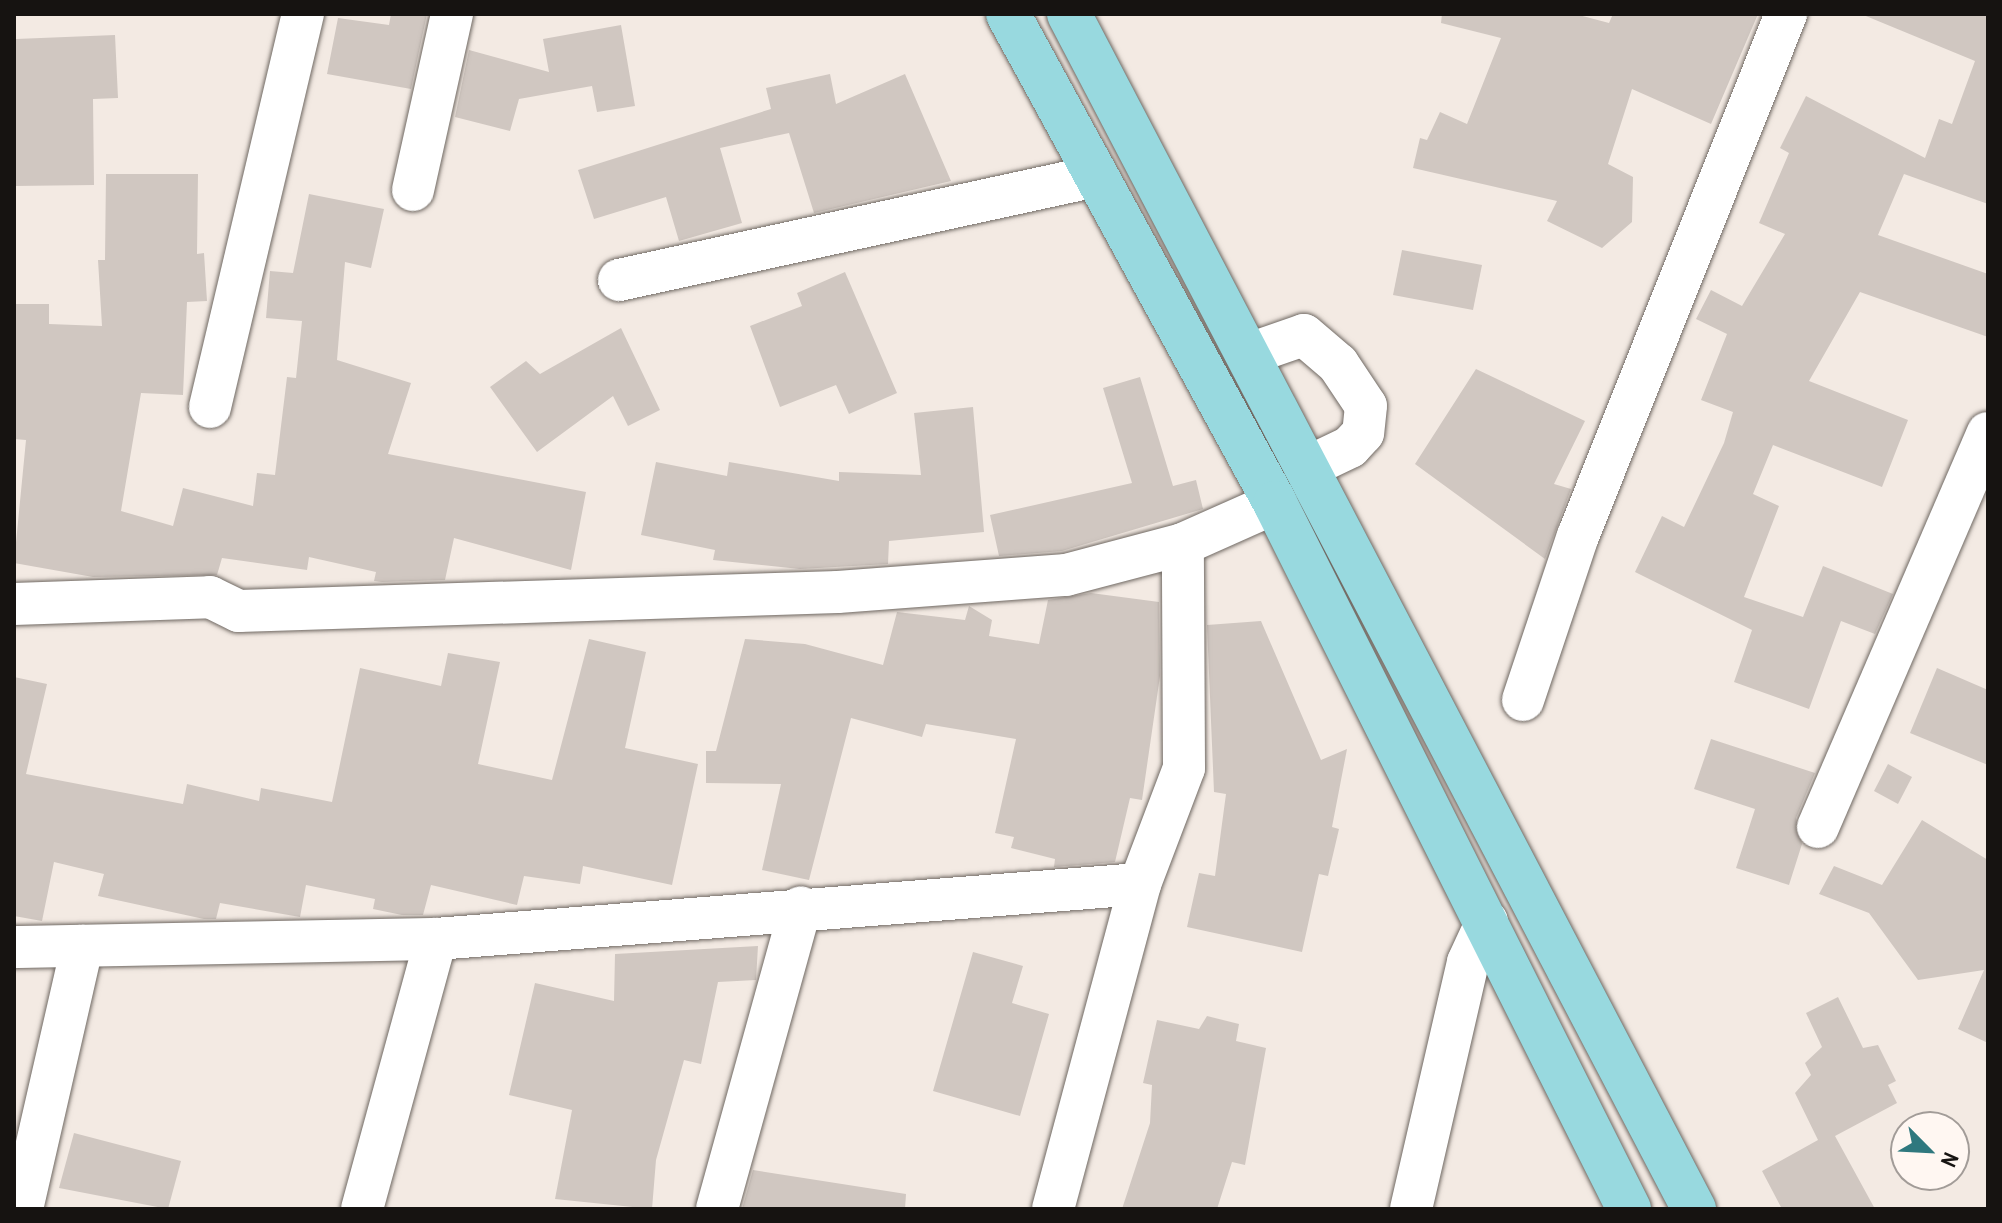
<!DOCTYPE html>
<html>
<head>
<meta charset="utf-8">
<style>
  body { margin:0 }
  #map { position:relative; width:2002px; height:1223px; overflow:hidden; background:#f3eae3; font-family:"Archivo Narrow",sans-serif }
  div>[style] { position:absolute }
  .building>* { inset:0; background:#d0c7c1 }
  .roads { filter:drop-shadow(0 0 2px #6f6862) drop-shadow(0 0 2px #6f6862) }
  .minor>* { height:42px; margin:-21px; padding:0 21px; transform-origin:21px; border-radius:21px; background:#fff }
  .major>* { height:44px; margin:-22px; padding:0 22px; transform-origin:22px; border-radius:22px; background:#98d9df }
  span { translate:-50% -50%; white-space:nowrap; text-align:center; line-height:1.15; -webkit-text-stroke:6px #fff7f2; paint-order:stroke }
  .frame { position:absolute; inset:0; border:16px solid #161311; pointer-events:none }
  .north { position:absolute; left:1890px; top:1111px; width:80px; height:80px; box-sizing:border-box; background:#fff7f2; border:2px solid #a29c98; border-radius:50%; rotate:114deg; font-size:22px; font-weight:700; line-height:32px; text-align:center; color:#161311 }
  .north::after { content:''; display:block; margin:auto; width:28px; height:36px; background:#2f787e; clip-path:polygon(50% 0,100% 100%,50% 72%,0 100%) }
</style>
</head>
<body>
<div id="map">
  <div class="building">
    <div style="clip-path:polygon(391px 14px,427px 14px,411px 89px,327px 74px,338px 18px,389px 25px)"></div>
    <div style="clip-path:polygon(1442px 14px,1575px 14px,1609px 23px,1613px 14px,1758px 14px,1711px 124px,1632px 89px,1608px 164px,1633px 177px,1632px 222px,1602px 248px,1547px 221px,1557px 201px,1413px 168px,1420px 138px,1427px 140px,1440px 112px,1467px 124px,1501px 38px,1441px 23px)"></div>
    <div style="clip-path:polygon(1861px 14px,1988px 14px,1988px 204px,1904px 174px,1878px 235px,1988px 274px,1988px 337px,1860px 292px,1809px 381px,1908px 420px,1882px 487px,1773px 445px,1753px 494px,1779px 506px,1744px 597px,1803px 617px,1823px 566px,1893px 594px,1875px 634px,1841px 621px,1809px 709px,1734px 682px,1752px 630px,1635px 572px,1662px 516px,1684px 527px,1724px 443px,1733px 412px,1701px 400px,1727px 334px,1696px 319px,1711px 290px,1742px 306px,1785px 234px,1759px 223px,1789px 153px,1780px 148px,1806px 96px,1925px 158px,1939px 119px,1952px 124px,1975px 61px)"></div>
    <div style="clip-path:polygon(621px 25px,635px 106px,597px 112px,592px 86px,519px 99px,510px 131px,455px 117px,469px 50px,549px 72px,543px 39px)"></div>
    <div style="clip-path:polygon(115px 35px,118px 98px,93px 99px,94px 185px,14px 186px,16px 39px)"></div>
    <div style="clip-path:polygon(830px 74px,836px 104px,905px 74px,951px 181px,814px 213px,789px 133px,720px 148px,742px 223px,679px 241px,666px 197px,594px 219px,578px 170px,771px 109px,766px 88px)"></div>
    <div style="clip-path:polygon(106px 174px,198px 174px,197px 254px,204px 253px,207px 301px,187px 302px,183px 395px,141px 393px,121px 511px,173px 526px,183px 488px,253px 506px,257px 473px,275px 475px,287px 377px,296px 378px,302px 321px,266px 318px,270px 271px,293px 273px,309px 194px,384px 209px,371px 268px,345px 262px,337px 360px,411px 383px,388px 454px,586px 492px,571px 570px,454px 538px,445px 580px,382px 582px,374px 581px,376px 572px,309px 557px,307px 570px,222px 558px,217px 575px,93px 577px,14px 563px,26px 440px,14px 439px,14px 304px,49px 304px,49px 324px,102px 326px,98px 260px,105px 260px)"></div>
    <div style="clip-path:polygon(1402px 250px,1482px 265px,1473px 310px,1393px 295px)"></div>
    <div style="clip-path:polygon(845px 272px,897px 393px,849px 414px,836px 385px,780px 407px,750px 326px,802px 306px,797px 293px)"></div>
    <div style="clip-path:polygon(621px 328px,660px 410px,628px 426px,613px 396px,537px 452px,490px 387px,526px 361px,540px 374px)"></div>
    <div style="clip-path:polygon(1476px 369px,1585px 421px,1554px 484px,1571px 489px,1545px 559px,1415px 464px)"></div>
    <div style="clip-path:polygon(1140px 377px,1173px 486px,1196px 480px,1203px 509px,1062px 551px,999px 556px,990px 515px,1132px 483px,1103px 388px)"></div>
    <div style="clip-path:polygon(973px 407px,984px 532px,889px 541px,888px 564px,800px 569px,713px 560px,715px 550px,641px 535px,656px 462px,727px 476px,729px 462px,839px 481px,839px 472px,921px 475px,914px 413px)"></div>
    <div style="clip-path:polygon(1091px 593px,1159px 602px,1160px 676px,1142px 800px,1130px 798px,1115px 862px,1054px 867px,1055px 859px,1011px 848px,1014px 837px,995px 833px,1016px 739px,926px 724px,922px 737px,851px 718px,809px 880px,762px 870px,781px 784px,706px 783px,706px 751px,716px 751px,745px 639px,805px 644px,883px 665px,897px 612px,965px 620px,969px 606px,992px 620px,989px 636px,1039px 644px,1048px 600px)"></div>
    <div style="clip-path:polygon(1261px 621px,1321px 760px,1347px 749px,1332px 827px,1339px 829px,1328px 876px,1319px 874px,1302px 952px,1187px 927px,1199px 873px,1215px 876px,1226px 794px,1214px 792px,1207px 625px)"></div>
    <div style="clip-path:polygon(589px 639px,646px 652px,625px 748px,698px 764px,672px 885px,583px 866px,580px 884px,524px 876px,517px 905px,431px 885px,423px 915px,402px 915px,373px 909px,375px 899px,306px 885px,300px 917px,220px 903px,216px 919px,204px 919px,98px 896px,104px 874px,54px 862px,42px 921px,14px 916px,14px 677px,47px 684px,26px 774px,183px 804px,187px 784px,259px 801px,261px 788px,332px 802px,360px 668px,441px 686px,448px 653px,500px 662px,478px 764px,552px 780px)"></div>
    <div style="clip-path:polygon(1937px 668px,1988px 690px,1988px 765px,1910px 733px)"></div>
    <div style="clip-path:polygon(1711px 739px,1815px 773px,1796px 818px,1802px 844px,1789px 885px,1736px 868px,1755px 809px,1694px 789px)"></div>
    <div style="clip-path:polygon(1888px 764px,1912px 777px,1898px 804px,1874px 791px)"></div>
    <div style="clip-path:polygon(1922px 820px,1988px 860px,1988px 1043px,1958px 1029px,1984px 970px,1918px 980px,1869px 913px,1819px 894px,1834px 866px,1882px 885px)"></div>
    <div style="clip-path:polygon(758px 946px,756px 980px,718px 982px,701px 1064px,684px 1060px,656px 1160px,652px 1209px,555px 1199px,572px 1110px,509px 1095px,535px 983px,614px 1001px,615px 954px)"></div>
    <div style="clip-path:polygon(973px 952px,1023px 966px,1012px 1003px,1049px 1014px,1020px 1116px,933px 1091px)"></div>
    <div style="clip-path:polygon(1838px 997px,1863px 1048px,1878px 1045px,1896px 1081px,1888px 1085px,1897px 1103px,1835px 1136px,1875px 1209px,1782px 1209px,1762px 1171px,1818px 1140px,1795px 1093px,1811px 1075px,1805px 1063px,1822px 1047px,1806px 1013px)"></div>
    <div style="clip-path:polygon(1207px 1016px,1239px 1024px,1236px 1041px,1266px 1048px,1245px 1165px,1232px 1162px,1217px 1209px,1122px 1209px,1150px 1123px,1152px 1085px,1143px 1083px,1157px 1020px,1199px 1029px)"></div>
    <div style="clip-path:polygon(74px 1133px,181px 1161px,168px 1209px,59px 1188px)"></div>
    <div style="clip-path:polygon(753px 1170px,906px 1194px,905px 1209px,742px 1209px)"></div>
  </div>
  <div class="roads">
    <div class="minor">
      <div style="left:413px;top:190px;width:180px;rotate:-77.5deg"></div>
      <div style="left:619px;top:280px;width:483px;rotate:-12.3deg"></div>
      <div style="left:1249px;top:354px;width:58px;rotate:-19.1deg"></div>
      <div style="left:1304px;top:335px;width:45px;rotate:40.5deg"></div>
      <div style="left:1338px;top:364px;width:50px;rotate:56.3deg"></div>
      <div style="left:1366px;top:406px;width:27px;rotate:96deg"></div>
      <div style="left:1363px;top:433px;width:19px;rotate:133deg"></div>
      <div style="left:1350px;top:447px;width:47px;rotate:154.5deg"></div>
      <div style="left:210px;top:407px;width:404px;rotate:-76.7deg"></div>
      <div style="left:14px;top:604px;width:196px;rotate:-2deg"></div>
      <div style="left:210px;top:597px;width:32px;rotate:26deg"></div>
      <div style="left:239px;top:611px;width:599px;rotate:-1.82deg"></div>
      <div style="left:838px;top:592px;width:229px;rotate:-4.3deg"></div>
      <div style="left:1066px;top:575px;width:121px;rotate:-14.8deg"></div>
      <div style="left:1183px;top:544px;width:101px;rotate:-24deg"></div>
      <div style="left:1523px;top:700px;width:173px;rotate:-71.5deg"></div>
      <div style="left:1578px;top:536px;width:562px;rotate:-68.27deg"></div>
      <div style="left:1818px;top:827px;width:429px;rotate:-66.7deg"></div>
      <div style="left:14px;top:947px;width:422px;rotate:-1.1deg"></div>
      <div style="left:436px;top:939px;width:706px;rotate:-4.47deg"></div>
      <div style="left:22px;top:1209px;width:270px;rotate:-77.1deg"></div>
      <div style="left:362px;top:1209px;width:280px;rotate:-74.7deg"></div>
      <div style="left:717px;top:1209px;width:313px;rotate:-74.5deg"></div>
      <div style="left:1053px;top:1209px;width:336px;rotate:-75deg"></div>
      <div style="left:1140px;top:884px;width:124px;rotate:-69.2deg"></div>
      <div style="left:1184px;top:768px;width:224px;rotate:-90.3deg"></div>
      <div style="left:1411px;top:1209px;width:253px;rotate:-77deg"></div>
      <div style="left:1468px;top:962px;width:45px;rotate:-65.1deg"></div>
    </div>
    <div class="major">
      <div style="left:1008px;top:14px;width:557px;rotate:61.36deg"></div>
      <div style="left:1275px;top:503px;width:790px;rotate:63.37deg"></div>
      <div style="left:1069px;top:14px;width:1349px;rotate:62.39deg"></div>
    </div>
  </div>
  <div class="frame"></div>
  <div class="north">N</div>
</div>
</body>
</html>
